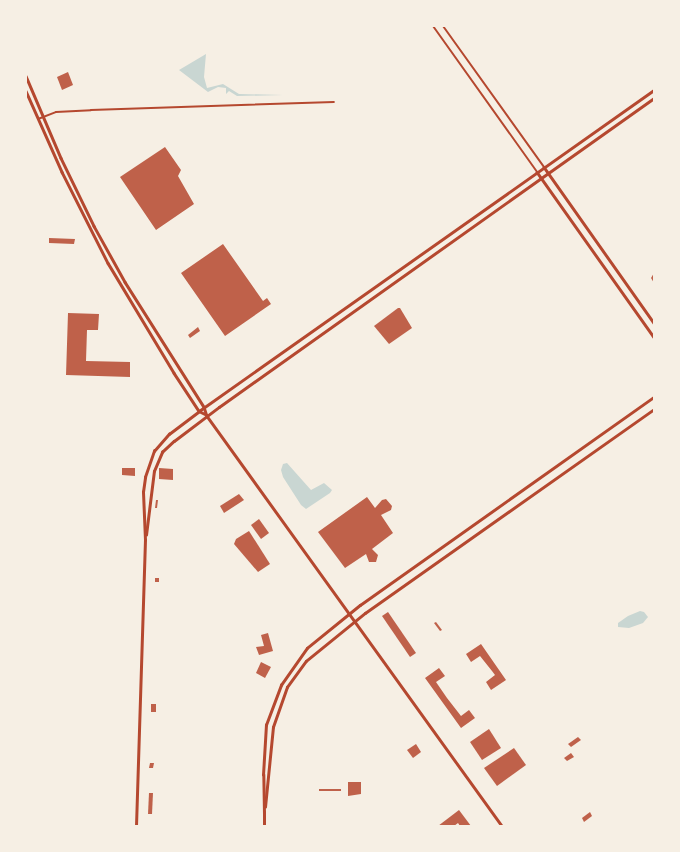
<!DOCTYPE html>
<html>
<head>
<meta charset="utf-8">
<style>
  body { margin:0 }
  #map { position:relative; width:680px; height:852px; overflow:hidden; background:#f6efe4; font-family:Roboto,sans-serif }
  div>[style] { position:absolute }
  .water>* { inset:0; background:#c9d6d2 }
  .building>* { inset:0; background:#bf614a }
  .minor>* { height:2px; margin:-1px; padding:0 1px; transform-origin:1px; border-radius:1px; background:#b5482f }
  .secondary>* { height:2.5px; margin:-1.25px; padding:0 1.25px; transform-origin:1.25px; border-radius:1.25px; background:#b5482f }
  span { translate:-50% -50%; white-space:nowrap; text-align:center; line-height:1.15; -webkit-text-stroke:3px #f6efe4; paint-order:stroke }
  .frame { position:absolute; inset:0; border:27px solid #f6efe4; pointer-events:none }
</style>
</head>
<body>
<div id="map">
  <div class="water">
    <div style="clip-path:polygon(206px 54px,204px 77px,207px 88px,223px 84px,239px 94px,283px 95px,237px 96px,229px 91px,226px 94px,226px 88px,218px 87px,208px 92px,179px 70px)"></div>
    <div style="clip-path:polygon(287px 463px,311px 490px,324px 483px,332px 490px,330px 493px,306px 509px,301px 505px,283px 477px,281px 470px,283px 464px)"></div>
    <div style="clip-path:polygon(640px 611px,644px 612px,648px 617px,643px 623px,629px 628px,618px 627px,618px 623px,628px 616px)"></div>
  </div>
  <div class="building">
    <div style="clip-path:polygon(68px 72px,73px 85px,62px 90px,57px 77px)"></div>
    <div style="clip-path:polygon(165px 147px,181px 170px,178px 176px,194px 204px,156px 230px,120px 177px)"></div>
    <div style="clip-path:polygon(49px 238px,75px 239px,74px 244px,49px 243px)"></div>
    <div style="clip-path:polygon(223px 244px,263px 301px,267px 298px,271px 304px,225px 336px,181px 273px)"></div>
    <div style="clip-path:polygon(654px 273px,654px 283px,651px 278px)"></div>
    <div style="clip-path:polygon(398px 308px,400px 308px,412px 328px,389px 344px,374px 326px)"></div>
    <div style="clip-path:polygon(68px 313px,99px 314px,98px 330px,87px 330px,86px 361px,130px 362px,130px 377px,66px 375px)"></div>
    <div style="clip-path:polygon(198px 327px,200px 331px,190px 338px,188px 335px)"></div>
    <div style="clip-path:polygon(122px 468px,135px 468px,135px 476px,122px 475px)"></div>
    <div style="clip-path:polygon(159px 468px,173px 469px,173px 480px,159px 479px)"></div>
    <div style="clip-path:polygon(239px 494px,244px 500px,224px 513px,220px 506px)"></div>
    <div style="clip-path:polygon(367px 497px,375px 508px,382px 500px,386px 499px,392px 506px,391px 510px,381px 515px,393px 533px,372px 549px,378px 555px,376px 562px,369px 562px,366px 554px,345px 568px,318px 532px)"></div>
    <div style="clip-path:polygon(156px 500px,158px 500px,157px 508px,155px 508px)"></div>
    <div style="clip-path:polygon(259px 519px,269px 533px,261px 539px,251px 525px)"></div>
    <div style="clip-path:polygon(249px 531px,270px 564px,258px 572px,234px 544px,236px 539px)"></div>
    <div style="clip-path:polygon(155px 578px,159px 578px,159px 582px,155px 582px)"></div>
    <div style="clip-path:polygon(388px 612px,416px 653px,410px 657px,382px 616px)"></div>
    <div style="clip-path:polygon(436px 622px,442px 630px,440px 631px,434px 623px)"></div>
    <div style="clip-path:polygon(268px 633px,273px 651px,259px 655px,256px 647px,264px 646px,261px 635px)"></div>
    <div style="clip-path:polygon(481px 644px,506px 680px,491px 690px,486px 682px,495px 675px,492px 671px,480px 656px,471px 662px,466px 654px)"></div>
    <div style="clip-path:polygon(261px 662px,271px 667px,265px 678px,256px 673px)"></div>
    <div style="clip-path:polygon(439px 668px,445px 676px,436px 682px,447px 698px,461px 716px,469px 710px,475px 718px,461px 728px,425px 678px)"></div>
    <div style="clip-path:polygon(151px 704px,156px 704px,156px 712px,151px 712px)"></div>
    <div style="clip-path:polygon(489px 729px,501px 748px,482px 760px,470px 742px)"></div>
    <div style="clip-path:polygon(578px 737px,581px 740px,571px 747px,568px 744px)"></div>
    <div style="clip-path:polygon(416px 744px,421px 752px,413px 758px,407px 750px)"></div>
    <div style="clip-path:polygon(514px 748px,526px 765px,497px 786px,484px 768px)"></div>
    <div style="clip-path:polygon(571px 753px,574px 757px,567px 761px,564px 758px)"></div>
    <div style="clip-path:polygon(150px 763px,154px 763px,153px 768px,149px 768px)"></div>
    <div style="clip-path:polygon(348px 782px,361px 782px,361px 794px,348px 796px)"></div>
    <div style="clip-path:polygon(319px 789px,341px 789px,341px 791px,319px 791px)"></div>
    <div style="clip-path:polygon(149px 793px,153px 793px,152px 814px,148px 814px)"></div>
    <div style="clip-path:polygon(459px 810px,471px 826px,460px 826px,458px 823px,454px 826px,438px 826px)"></div>
    <div style="clip-path:polygon(590px 812px,592px 816px,584px 822px,582px 818px)"></div>
  </div>
  <div class="minor">
    <div style="left:433px;top:26px;width:179px;rotate:54.5deg"></div>
    <div style="left:443px;top:26px;width:173px;rotate:54.4deg"></div>
    <div style="left:38px;top:119px;width:19px;rotate:-21deg"></div>
    <div style="left:56px;top:112px;width:35px;rotate:-3deg"></div>
    <div style="left:91px;top:110px;width:243px;rotate:-1.9deg"></div>
  </div>
  <div class="secondary">
    <div style="left:26px;top:76px;width:89px;rotate:66.9deg"></div>
    <div style="left:61px;top:158px;width:76px;rotate:64.1deg"></div>
    <div style="left:94px;top:226px;width:64px;rotate:61deg"></div>
    <div style="left:125px;top:282px;width:148px;rotate:57.7deg"></div>
    <div style="left:204px;top:407px;width:9px;rotate:72deg"></div>
    <div style="left:207px;top:416px;width:505px;rotate:54.26deg"></div>
    <div style="left:26px;top:91px;width:89px;rotate:66deg"></div>
    <div style="left:62px;top:172px;width:102px;rotate:63.2deg"></div>
    <div style="left:108px;top:263px;width:128px;rotate:59deg"></div>
    <div style="left:174px;top:373px;width:45px;rotate:56.7deg"></div>
    <div style="left:199px;top:411px;width:9px;rotate:27deg"></div>
    <div style="left:544px;top:167px;width:191px;rotate:54.8deg"></div>
    <div style="left:537px;top:172px;width:202px;rotate:54.7deg"></div>
    <div style="left:146px;top:535px;width:64px;rotate:-82.9deg"></div>
    <div style="left:154px;top:471px;width:21px;rotate:-67deg"></div>
    <div style="left:162px;top:452px;width:16px;rotate:-43deg"></div>
    <div style="left:174px;top:441px;width:56px;rotate:-37.1deg"></div>
    <div style="left:219px;top:407px;width:534px;rotate:-35.39deg"></div>
    <div style="left:265px;top:807px;width:80px;rotate:-84.3deg"></div>
    <div style="left:273px;top:727px;width:42px;rotate:-70.7deg"></div>
    <div style="left:287px;top:687px;width:32px;rotate:-54deg"></div>
    <div style="left:306px;top:661px;width:76px;rotate:-39.1deg"></div>
    <div style="left:365px;top:613px;width:354px;rotate:-35.2deg"></div>
    <div style="left:264px;top:814px;width:39px;rotate:-91deg"></div>
    <div style="left:263px;top:775px;width:50px;rotate:-86.6deg"></div>
    <div style="left:266px;top:725px;width:43px;rotate:-69.4deg"></div>
    <div style="left:281px;top:685px;width:45px;rotate:-54.9deg"></div>
    <div style="left:307px;top:648px;width:68px;rotate:-39.1deg"></div>
    <div style="left:360px;top:605px;width:360px;rotate:-35.3deg"></div>
    <div style="left:136px;top:826px;width:286px;rotate:-88.2deg"></div>
    <div style="left:145px;top:540px;width:48px;rotate:-92.4deg"></div>
    <div style="left:143px;top:492px;width:15px;rotate:-82deg"></div>
    <div style="left:145px;top:477px;width:28px;rotate:-71deg"></div>
    <div style="left:154px;top:451px;width:23px;rotate:-49deg"></div>
    <div style="left:169px;top:434px;width:38px;rotate:-37deg"></div>
    <div style="left:199px;top:411px;width:557px;rotate:-35.2deg"></div>
    <div style="left:264px;top:826px;width:14px;rotate:-90deg"></div>
  </div>
  <div class="frame"></div>
</div>
</body>
</html>
